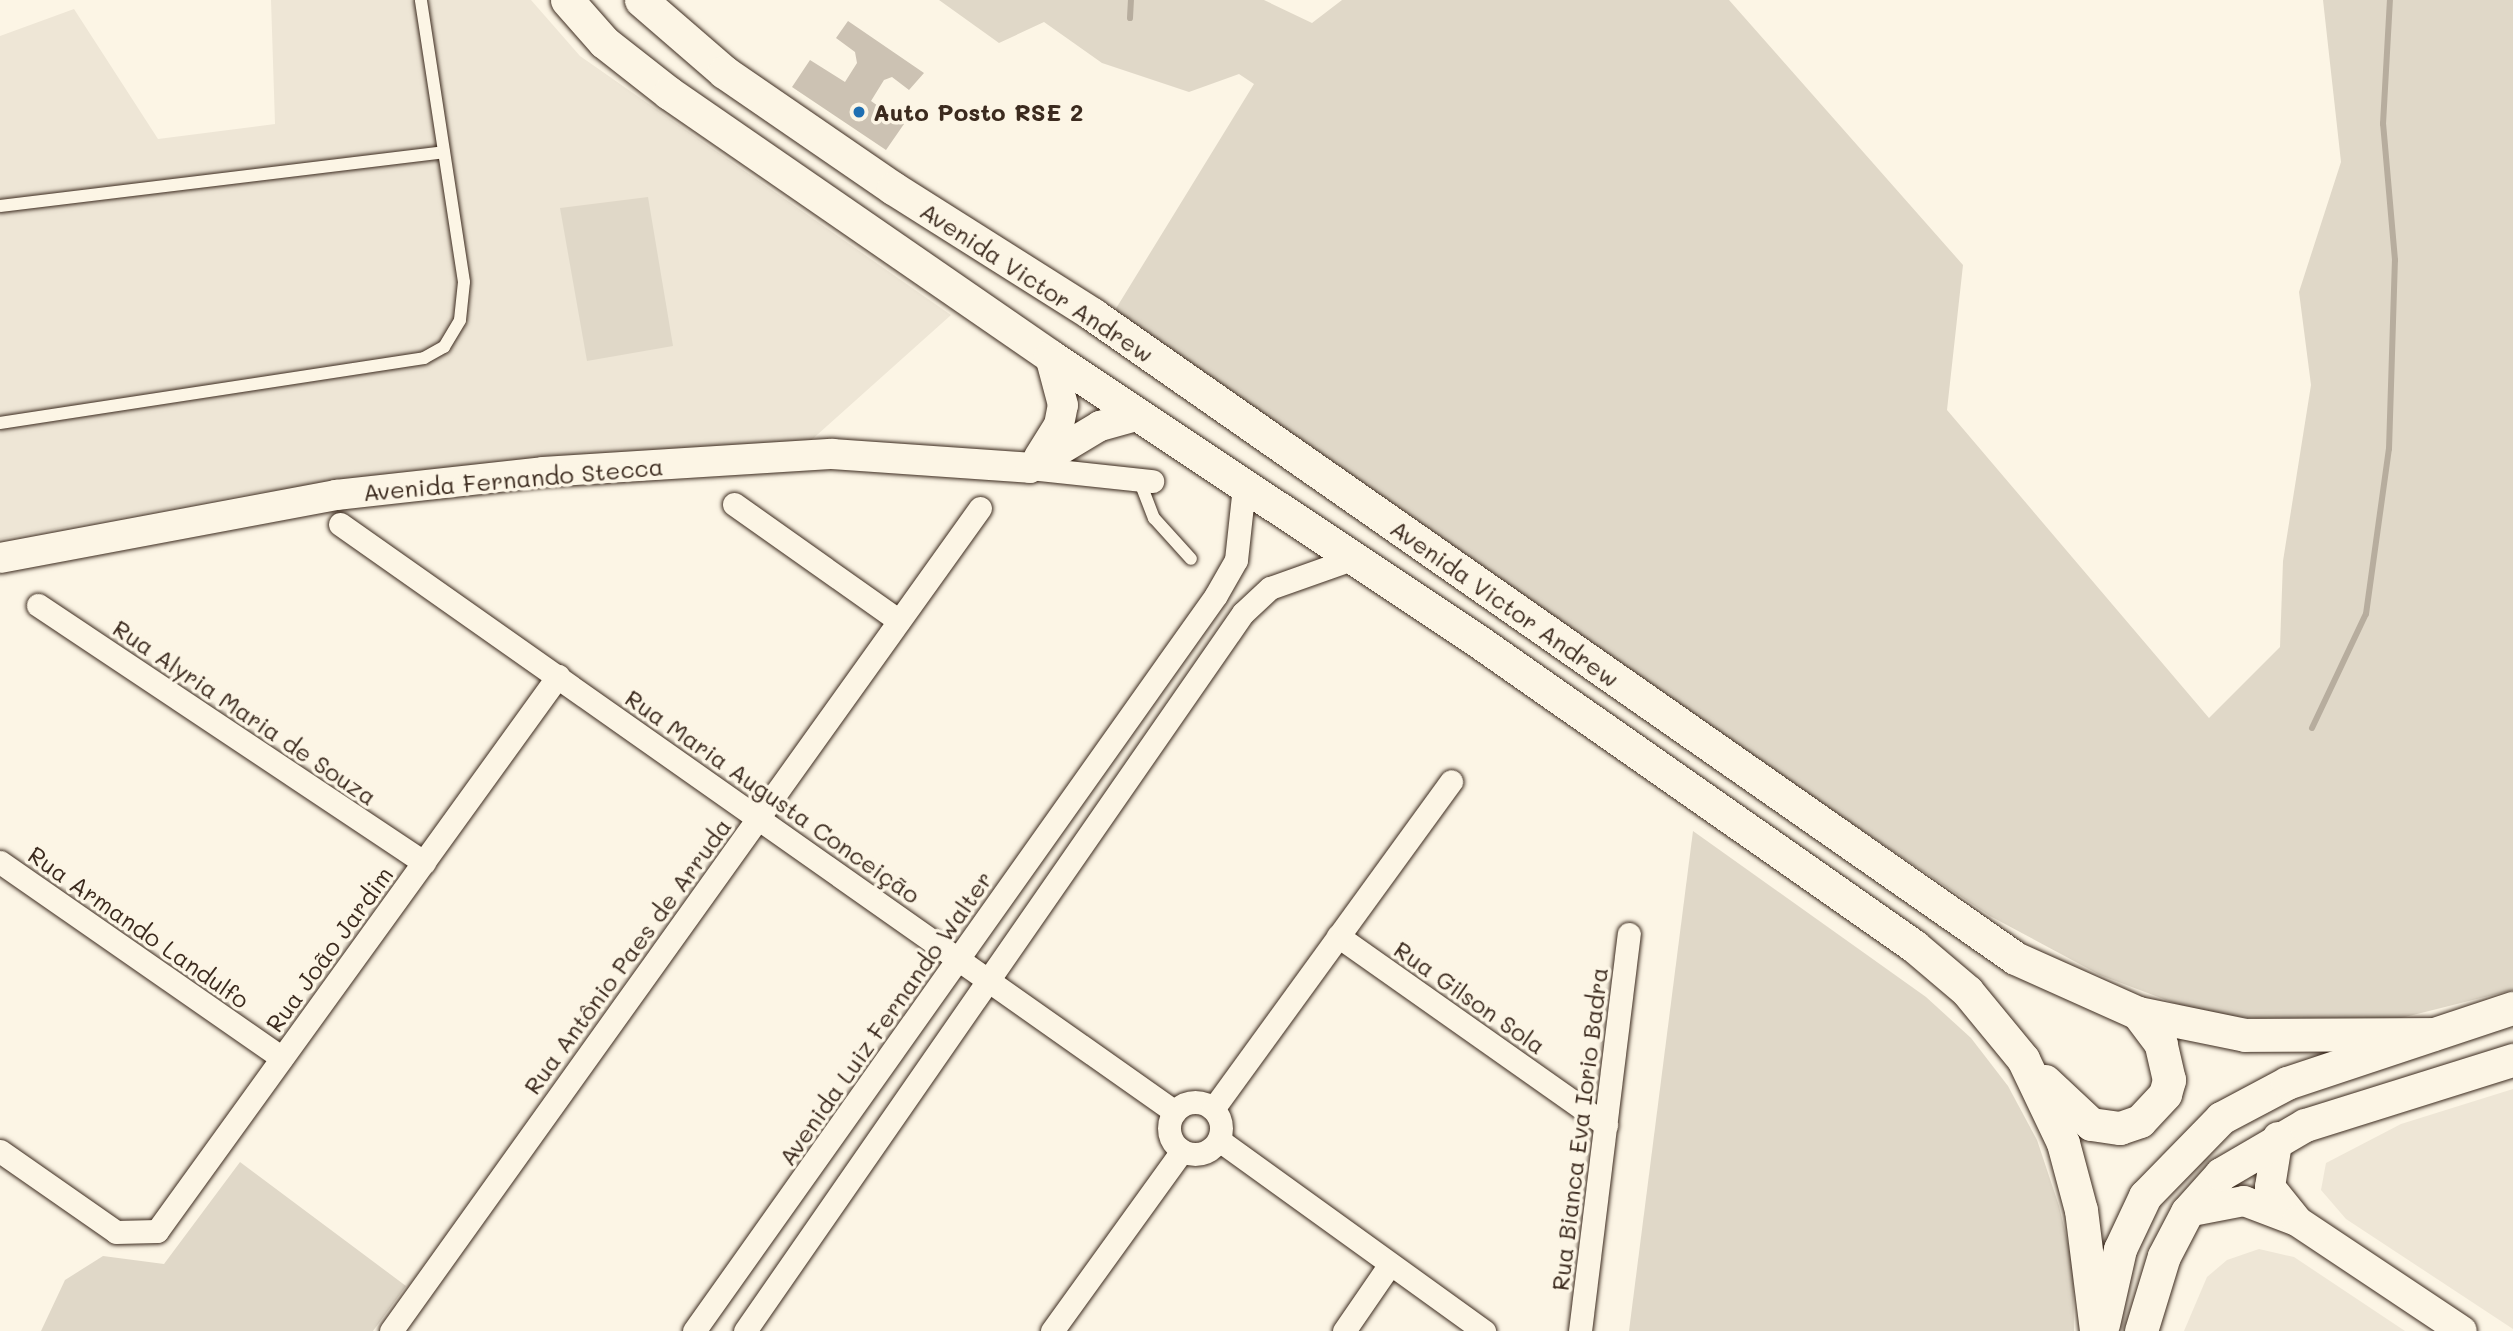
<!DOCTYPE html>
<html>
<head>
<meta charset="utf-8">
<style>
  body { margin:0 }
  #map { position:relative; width:2513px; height:1331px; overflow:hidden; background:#fcf5e5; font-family:Mali,sans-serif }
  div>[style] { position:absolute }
  .built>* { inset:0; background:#eee6d6 }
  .green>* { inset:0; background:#e0d8c8 }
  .stream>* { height:6px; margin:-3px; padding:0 3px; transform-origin:3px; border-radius:3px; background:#b7ad9e }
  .building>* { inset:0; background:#ccc2b3 }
  .roads { filter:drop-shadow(0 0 2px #3b2a1e) drop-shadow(0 0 2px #3b2a1e) }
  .service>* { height:12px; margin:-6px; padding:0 6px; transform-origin:6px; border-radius:6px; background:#fcf5e5 }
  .minor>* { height:23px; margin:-11.5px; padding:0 11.5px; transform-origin:11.5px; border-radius:11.5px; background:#fcf5e5 }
  .minor>.ring { margin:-11.5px; padding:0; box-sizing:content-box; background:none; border:23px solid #fcf5e5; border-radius:50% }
  .tertiary>* { height:30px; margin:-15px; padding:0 15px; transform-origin:15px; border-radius:15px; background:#fcf5e5 }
  .secondary>* { height:33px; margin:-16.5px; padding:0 16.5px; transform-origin:16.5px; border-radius:16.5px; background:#fcf5e5 }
  .dots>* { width:19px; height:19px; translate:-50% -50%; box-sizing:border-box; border:4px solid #fcf5e5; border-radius:50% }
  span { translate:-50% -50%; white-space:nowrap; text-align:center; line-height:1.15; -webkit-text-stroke:7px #fcf5e5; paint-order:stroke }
  .poi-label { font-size:24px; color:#3b2a1e; font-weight:700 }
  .left { translate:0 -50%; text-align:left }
  .street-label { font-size:24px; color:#3b2a1e }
</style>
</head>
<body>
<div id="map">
  <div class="built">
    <div style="clip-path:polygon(271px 0,531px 0,580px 56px,951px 315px,808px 443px,252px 493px,0 539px,0 36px,74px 9px,158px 139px,275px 124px)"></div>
    <div style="clip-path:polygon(2513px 1089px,2513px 1329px,2346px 1219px,2321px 1190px,2326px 1163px,2401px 1124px)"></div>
    <div style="clip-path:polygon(2259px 1249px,2294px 1257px,2405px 1331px,2184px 1331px,2207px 1277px,2227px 1260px)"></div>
  </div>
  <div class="green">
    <div style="clip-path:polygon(939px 0,1264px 0,1312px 23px,1342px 0,1729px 0,1963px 265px,1947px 410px,2209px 718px,2280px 647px,2283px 561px,2311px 385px,2299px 292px,2341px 162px,2323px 0,2513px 0,2513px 990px,2389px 1021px,2290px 1023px,2198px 1012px,2100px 975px,1990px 916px,1604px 657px,1112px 315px,1254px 84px,1239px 74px,1189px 92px,1102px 63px,1044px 22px,999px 43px)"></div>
    <div style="clip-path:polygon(648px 197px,673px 346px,587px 361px,560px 208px)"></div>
    <div style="clip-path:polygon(1693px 831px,1926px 997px,1971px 1038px,2008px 1086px,2037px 1140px,2059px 1206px,2073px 1265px,2074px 1331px,1629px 1331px)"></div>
    <div style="clip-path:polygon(240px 1162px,406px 1286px,373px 1331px,41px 1331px,65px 1280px,103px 1256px,164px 1264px)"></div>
  </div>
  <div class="stream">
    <div style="left:1130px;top:18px;width:18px;rotate:-87deg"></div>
    <div style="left:2312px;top:728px;width:126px;rotate:-64.7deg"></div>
    <div style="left:2366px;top:614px;width:167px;rotate:-82.1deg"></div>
    <div style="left:2389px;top:449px;width:189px;rotate:-88.2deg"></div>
    <div style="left:2395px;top:260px;width:137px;rotate:-95deg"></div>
    <div style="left:2383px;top:124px;width:124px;rotate:-86.8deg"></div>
  </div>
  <div class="building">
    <div style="clip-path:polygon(848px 21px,924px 73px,909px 90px,892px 77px,884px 80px,871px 101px,904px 124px,886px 150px,792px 87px,810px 60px,845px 82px,857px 63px,855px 52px,836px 38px)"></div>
  </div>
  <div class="roads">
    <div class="service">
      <div style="left:0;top:206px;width:447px;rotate:-6.9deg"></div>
      <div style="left:0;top:423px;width:429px;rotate:-8.7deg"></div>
      <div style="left:424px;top:358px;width:23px;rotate:-29deg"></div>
      <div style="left:444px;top:347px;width:31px;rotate:-59deg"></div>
      <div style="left:460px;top:320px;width:38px;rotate:-84deg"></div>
      <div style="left:464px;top:282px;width:285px;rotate:-98.7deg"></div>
      <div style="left:1140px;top:482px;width:39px;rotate:69deg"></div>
      <div style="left:1154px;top:518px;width:55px;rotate:47.9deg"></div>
    </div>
    <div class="minor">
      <div style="left:1030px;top:468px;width:123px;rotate:6.1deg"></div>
      <div style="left:734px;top:504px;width:202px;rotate:35.3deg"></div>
      <div style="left:340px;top:524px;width:1021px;rotate:35.15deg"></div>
      <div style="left:38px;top:605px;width:464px;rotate:33.7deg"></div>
      <div style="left:0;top:862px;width:343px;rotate:34.8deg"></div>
      <div style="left:1338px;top:936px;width:328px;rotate:35.2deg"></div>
      <div class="ring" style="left:1169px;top:1102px;width:29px;height:29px"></div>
      <div style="left:1213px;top:1109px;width:405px;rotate:-54deg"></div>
      <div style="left:1219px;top:1140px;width:327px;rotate:35.8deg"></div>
      <div style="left:0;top:1151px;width:141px;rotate:34.9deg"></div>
      <div style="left:116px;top:1232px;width:41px;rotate:-1.4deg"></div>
      <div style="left:157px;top:1231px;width:685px;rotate:-54.15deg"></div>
      <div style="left:391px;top:1331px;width:1012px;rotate:-54.41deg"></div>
      <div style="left:694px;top:1331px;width:902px;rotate:-54.65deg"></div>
      <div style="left:1216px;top:595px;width:40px;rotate:-60.3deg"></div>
      <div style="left:1236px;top:560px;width:74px;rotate:-83.8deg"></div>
      <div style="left:745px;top:1331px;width:874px;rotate:-55.26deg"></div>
      <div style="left:1243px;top:613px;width:37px;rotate:-43deg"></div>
      <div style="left:1270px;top:588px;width:87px;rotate:-19.5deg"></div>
      <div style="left:1052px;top:1331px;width:222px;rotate:-54.2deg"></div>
      <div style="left:1344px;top:1331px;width:81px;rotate:-55.5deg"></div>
      <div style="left:1580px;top:1331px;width:400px;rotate:-83deg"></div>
    </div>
    <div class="tertiary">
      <div style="left:1039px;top:457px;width:38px;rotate:-58deg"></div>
      <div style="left:1059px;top:425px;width:20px;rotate:-79deg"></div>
      <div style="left:1063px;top:405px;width:51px;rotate:-104.9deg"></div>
      <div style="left:0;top:558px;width:342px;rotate:-10.6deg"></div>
      <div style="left:336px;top:495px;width:208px;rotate:-6.3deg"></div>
      <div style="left:543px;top:472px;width:290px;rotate:-3.6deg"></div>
      <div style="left:832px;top:454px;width:198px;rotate:4deg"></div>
      <div style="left:1030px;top:468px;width:82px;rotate:-31deg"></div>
      <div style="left:1100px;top:426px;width:41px;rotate:-15.4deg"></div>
      <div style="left:2278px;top:1137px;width:51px;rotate:99.1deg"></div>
      <div style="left:2270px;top:1187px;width:40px;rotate:51deg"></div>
      <div style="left:2187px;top:1212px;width:58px;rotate:-10.9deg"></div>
      <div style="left:2244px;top:1201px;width:57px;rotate:20.7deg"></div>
      <div style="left:2297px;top:1221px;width:198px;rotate:33.7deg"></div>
    </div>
    <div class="secondary">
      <div style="left:567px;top:0;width:56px;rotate:48.6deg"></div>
      <div style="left:604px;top:42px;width:83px;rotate:38.1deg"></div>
      <div style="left:669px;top:93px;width:463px;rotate:34.6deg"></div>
      <div style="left:1050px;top:356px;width:514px;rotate:33.66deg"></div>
      <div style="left:1478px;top:641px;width:532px;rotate:34.97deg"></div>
      <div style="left:1914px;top:946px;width:70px;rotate:40.3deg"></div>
      <div style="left:1967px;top:991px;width:88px;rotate:50.5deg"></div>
      <div style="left:2023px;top:1059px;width:93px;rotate:64.5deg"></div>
      <div style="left:2063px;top:1143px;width:69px;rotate:75deg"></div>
      <div style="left:2081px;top:1210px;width:122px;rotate:82.9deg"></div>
      <div style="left:641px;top:0;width:110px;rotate:40.9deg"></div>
      <div style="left:724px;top:72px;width:205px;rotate:34.5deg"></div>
      <div style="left:893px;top:188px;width:236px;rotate:32.3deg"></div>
      <div style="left:1092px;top:314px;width:1125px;rotate:34.9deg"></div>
      <div style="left:2015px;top:958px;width:135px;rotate:24.1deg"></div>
      <div style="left:2138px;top:1013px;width:109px;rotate:11.6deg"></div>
      <div style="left:2245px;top:1035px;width:188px;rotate:-0.3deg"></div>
      <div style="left:2045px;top:1081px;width:63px;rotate:43.1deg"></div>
      <div style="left:2091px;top:1124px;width:29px;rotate:8deg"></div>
      <div style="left:2120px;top:1128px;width:21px;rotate:-19deg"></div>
      <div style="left:2140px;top:1121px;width:37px;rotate:-47deg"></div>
      <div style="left:2165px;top:1094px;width:15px;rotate:-74deg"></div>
      <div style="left:2169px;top:1080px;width:37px;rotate:-103deg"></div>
      <div style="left:2161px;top:1044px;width:39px;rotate:-127deg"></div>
      <div style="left:2103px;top:1324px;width:77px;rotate:-77.2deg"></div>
      <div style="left:2120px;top:1249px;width:59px;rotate:-64.7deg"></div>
      <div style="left:2145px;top:1196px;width:109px;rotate:-45.7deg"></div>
      <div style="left:2221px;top:1118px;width:75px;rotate:-27.9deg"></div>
      <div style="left:2287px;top:1083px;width:238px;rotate:-18.4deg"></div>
      <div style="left:2141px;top:1331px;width:78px;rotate:-73deg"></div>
      <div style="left:2164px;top:1256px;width:50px;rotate:-62.4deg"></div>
      <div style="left:2187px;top:1212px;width:51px;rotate:-48.2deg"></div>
      <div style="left:2221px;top:1174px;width:97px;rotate:-30.3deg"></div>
      <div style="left:2305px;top:1125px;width:218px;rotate:-17.4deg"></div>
    </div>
  </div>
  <div class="dots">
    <div style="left:859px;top:112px;background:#1f6fb2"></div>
  </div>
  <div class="poi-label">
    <span class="left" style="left:873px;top:112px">Auto Posto RSE 2</span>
  </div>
  <div class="street-label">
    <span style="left:1037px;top:282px;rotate:33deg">Avenida Victor Andrew</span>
    <span style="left:513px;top:479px;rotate:-5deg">Avenida Fernando Stecca</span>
    <span style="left:1505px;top:603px;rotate:35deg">Avenida Victor Andrew</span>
    <span style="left:245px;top:712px;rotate:34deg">Rua Alyria Maria de Souza</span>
    <span style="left:773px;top:796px;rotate:35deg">Rua Maria Augusta Conceição</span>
    <span style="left:139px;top:927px;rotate:35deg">Rua Armando Landulfo</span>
    <span style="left:329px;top:949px;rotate:-54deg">Rua João Jardim</span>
    <span style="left:627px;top:956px;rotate:-54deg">Rua Antônio Paes de Arruda</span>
    <span style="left:1470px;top:997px;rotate:35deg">Rua Gilson Sola</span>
    <span style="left:885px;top:1018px;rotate:-55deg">Avenida Luiz Fernando Walter</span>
    <span style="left:1579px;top:1129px;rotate:-83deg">Rua Bianca Eva Iorio Badra</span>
  </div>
</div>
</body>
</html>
